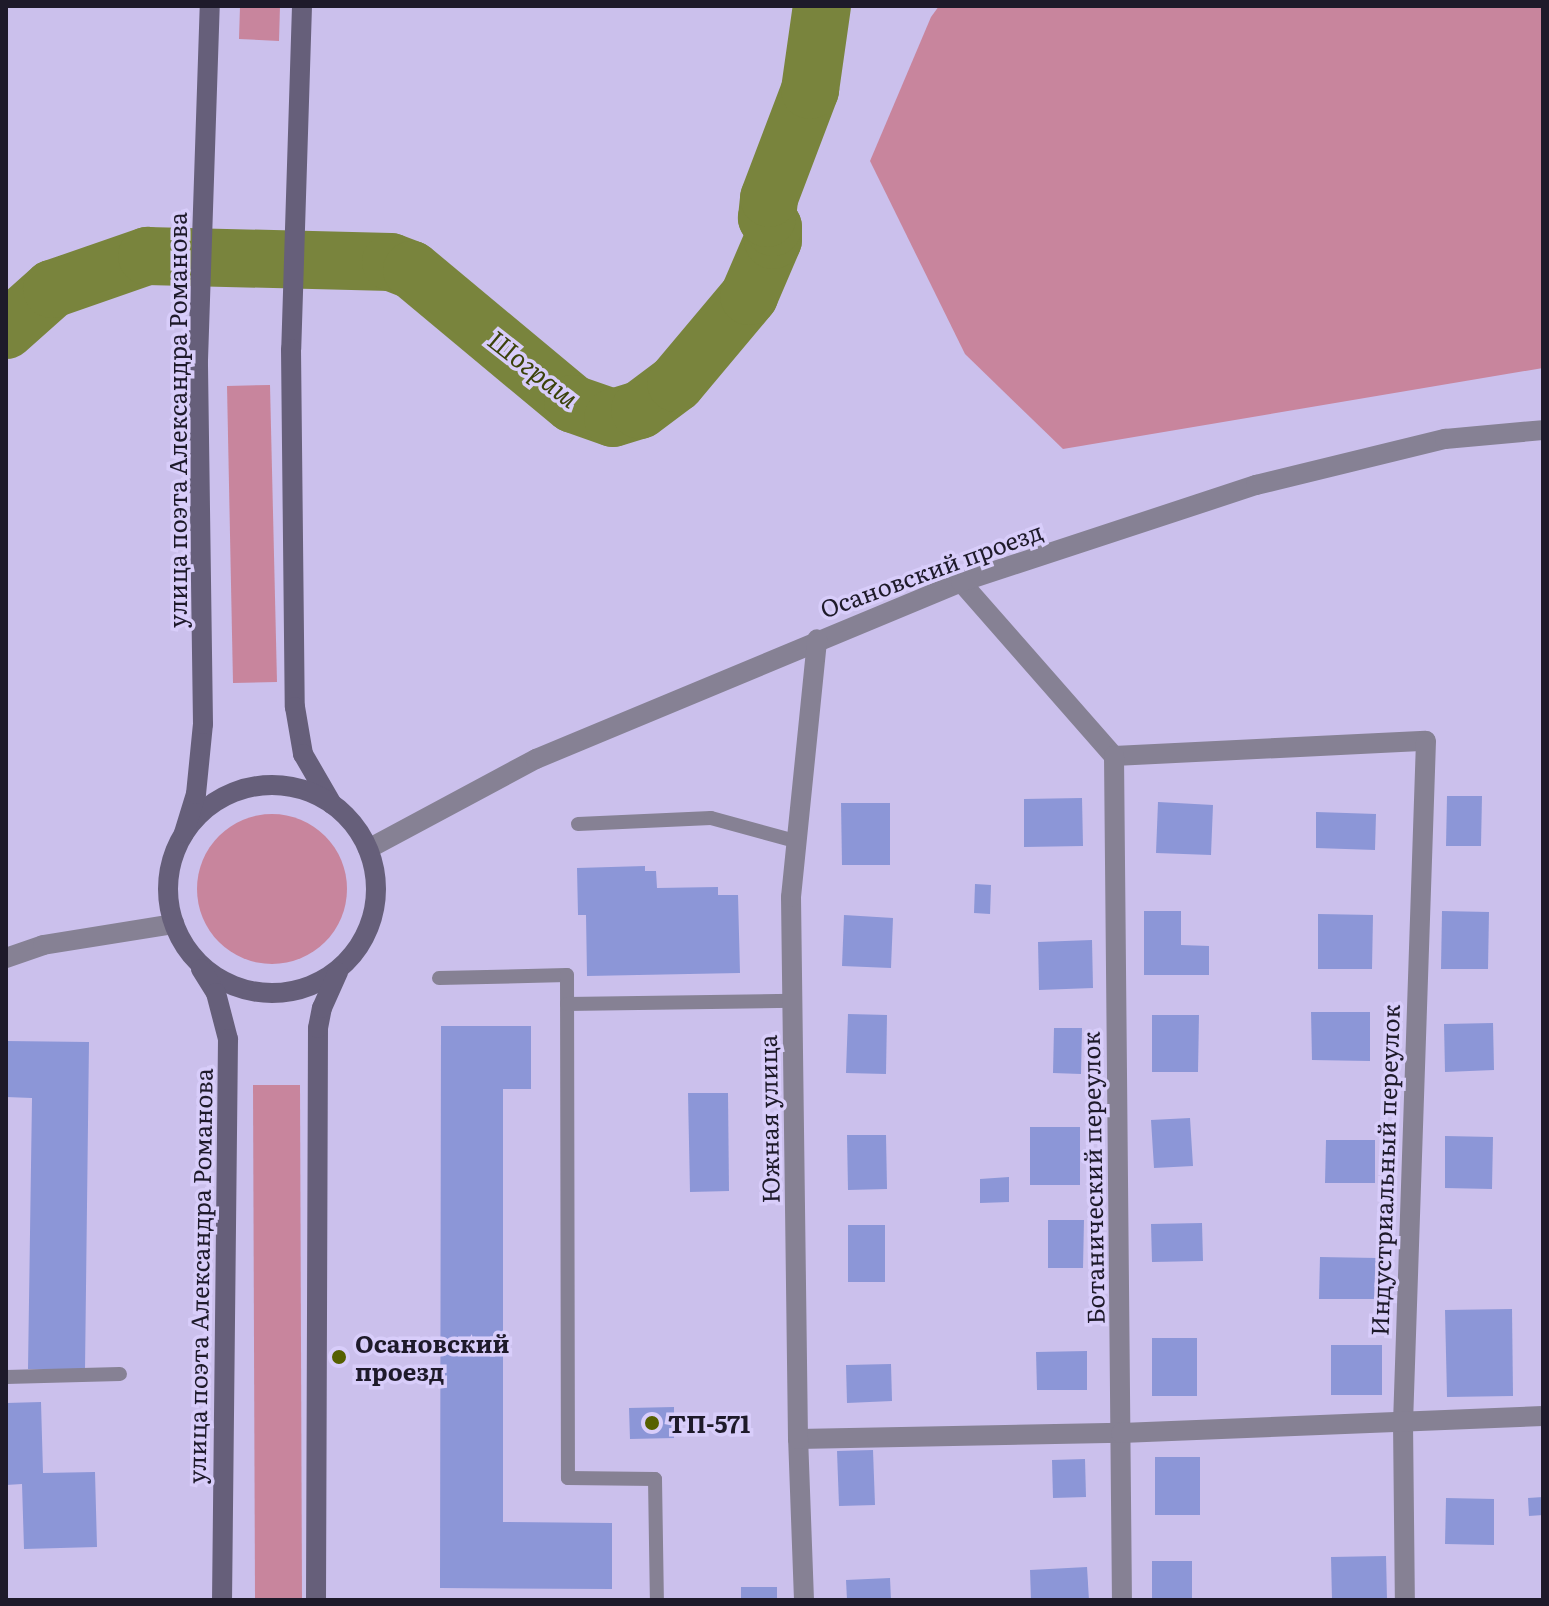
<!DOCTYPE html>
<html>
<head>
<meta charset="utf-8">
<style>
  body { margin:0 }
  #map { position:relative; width:1549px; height:1606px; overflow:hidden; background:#cbc0ec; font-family:Literata,serif }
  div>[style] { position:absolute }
  .green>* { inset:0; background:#c8859d }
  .round { border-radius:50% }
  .river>* { height:58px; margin:-29px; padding:0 29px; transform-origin:29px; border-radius:29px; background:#79843d }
  .building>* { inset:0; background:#8c96d7 }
  .lane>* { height:14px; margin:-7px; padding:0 7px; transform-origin:7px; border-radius:7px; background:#868194 }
  .street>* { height:20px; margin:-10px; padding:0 10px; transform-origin:10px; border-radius:10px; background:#868194 }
  .secondary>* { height:20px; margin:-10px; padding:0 10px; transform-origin:10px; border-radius:10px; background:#665f7a }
  .secondary>.ring { margin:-10px; padding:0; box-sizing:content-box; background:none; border:20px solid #665f7a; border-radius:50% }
  .dots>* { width:22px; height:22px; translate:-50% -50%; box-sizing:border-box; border:4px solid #d8cdfa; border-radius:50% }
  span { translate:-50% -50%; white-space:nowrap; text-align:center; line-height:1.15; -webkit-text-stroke:7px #d8cdfa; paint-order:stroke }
  .street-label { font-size:24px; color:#1e1a2a }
  .poi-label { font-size:24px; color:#1e1a2a; font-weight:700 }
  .left { translate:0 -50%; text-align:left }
  .water-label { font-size:26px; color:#3b420a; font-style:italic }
  .frame { position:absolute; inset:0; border:8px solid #1e1a2a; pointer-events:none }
</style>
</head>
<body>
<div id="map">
  <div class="green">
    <div style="clip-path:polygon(240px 6px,280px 6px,279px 41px,239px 39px)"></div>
    <div style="clip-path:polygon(939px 6px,1543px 6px,1543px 368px,1063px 449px,965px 354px,870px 161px,931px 17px)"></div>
    <div style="clip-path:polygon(270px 385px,277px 682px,233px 683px,227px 386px)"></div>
    <div class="round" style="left:197px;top:814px;width:150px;height:150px"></div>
    <div style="clip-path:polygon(253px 1085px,300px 1085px,302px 1600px,255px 1600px)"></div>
  </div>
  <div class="river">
    <div style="left:6px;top:330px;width:62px;rotate:-41.7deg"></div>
    <div style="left:52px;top:289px;width:101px;rotate:-19.2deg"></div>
    <div style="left:147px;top:256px;width:244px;rotate:1.4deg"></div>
    <div style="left:391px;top:262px;width:22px;rotate:21deg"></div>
    <div style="left:412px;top:270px;width:209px;rotate:39.8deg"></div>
    <div style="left:573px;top:404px;width:42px;rotate:19.3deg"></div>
    <div style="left:613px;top:418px;width:28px;rotate:-17deg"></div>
    <div style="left:640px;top:410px;width:45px;rotate:-36.9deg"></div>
    <div style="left:676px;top:383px;width:114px;rotate:-50deg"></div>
    <div style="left:749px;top:296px;width:61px;rotate:-66.8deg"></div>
    <div style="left:773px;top:240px;width:13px;rotate:-90deg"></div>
    <div style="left:773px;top:227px;width:11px;rotate:-124deg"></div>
    <div style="left:767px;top:218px;width:20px;rotate:-84deg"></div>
    <div style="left:769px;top:198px;width:116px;rotate:-69.2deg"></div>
    <div style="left:810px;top:90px;width:85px;rotate:-81.9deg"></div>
  </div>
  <div class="building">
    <div style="clip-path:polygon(1447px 796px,1482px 796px,1481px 846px,1446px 846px)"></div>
    <div style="clip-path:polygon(1082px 798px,1083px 846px,1024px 847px,1024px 799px)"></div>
    <div style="clip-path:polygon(1158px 802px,1213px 805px,1211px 855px,1156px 853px)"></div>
    <div style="clip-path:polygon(841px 803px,890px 803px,890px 865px,842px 865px)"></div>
    <div style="clip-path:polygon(1316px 812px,1376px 814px,1375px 850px,1316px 848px)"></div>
    <div style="clip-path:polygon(645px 866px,645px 871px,656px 871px,657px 888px,718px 887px,718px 895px,738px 895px,740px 973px,587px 976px,586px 915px,578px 915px,577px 868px)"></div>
    <div style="clip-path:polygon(975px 884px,991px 885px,990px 914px,974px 913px)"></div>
    <div style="clip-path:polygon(1144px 911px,1181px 911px,1181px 945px,1209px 946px,1209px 975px,1144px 975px)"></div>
    <div style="clip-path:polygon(1442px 911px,1489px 912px,1488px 969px,1441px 969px)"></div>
    <div style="clip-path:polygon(1318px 914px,1373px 915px,1372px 969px,1318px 969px)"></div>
    <div style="clip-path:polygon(844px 915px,893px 918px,891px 968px,842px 966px)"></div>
    <div style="clip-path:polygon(1092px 940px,1093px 988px,1039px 990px,1038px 942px)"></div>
    <div style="clip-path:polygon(1311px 1012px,1370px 1012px,1370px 1061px,1312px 1060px)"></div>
    <div style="clip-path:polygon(848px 1014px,887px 1015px,886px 1074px,846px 1073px)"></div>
    <div style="clip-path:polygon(1152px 1015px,1199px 1015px,1198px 1072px,1152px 1072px)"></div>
    <div style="clip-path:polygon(1493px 1023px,1494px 1070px,1445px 1072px,1444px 1024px)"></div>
    <div style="clip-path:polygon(441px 1026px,531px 1026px,531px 1089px,503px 1089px,503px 1522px,612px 1523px,612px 1589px,440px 1588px)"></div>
    <div style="clip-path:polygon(1054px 1028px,1082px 1028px,1081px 1074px,1053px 1073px)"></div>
    <div style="clip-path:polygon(6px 1041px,89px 1042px,85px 1370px,28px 1369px,32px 1098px,6px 1097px)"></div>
    <div style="clip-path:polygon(688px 1093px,728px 1093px,729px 1191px,690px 1192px)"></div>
    <div style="clip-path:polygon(1190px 1118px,1193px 1166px,1154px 1168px,1151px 1120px)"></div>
    <div style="clip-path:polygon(1030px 1127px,1080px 1127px,1080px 1185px,1030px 1185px)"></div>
    <div style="clip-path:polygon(847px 1135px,886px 1135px,887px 1189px,848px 1190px)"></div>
    <div style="clip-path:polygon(1445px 1136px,1493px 1137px,1492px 1189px,1445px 1188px)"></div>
    <div style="clip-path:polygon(1326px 1140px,1375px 1140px,1375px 1183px,1325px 1183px)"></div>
    <div style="clip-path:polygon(1009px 1177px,1009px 1202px,980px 1203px,980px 1179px)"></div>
    <div style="clip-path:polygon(1048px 1220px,1084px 1220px,1083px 1268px,1048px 1268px)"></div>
    <div style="clip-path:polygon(1202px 1223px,1203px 1261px,1152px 1262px,1151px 1224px)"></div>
    <div style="clip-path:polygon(848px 1225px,885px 1225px,885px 1282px,848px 1282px)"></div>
    <div style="clip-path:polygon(1320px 1257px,1377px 1258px,1377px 1299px,1319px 1299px)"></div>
    <div style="clip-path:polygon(1512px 1309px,1513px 1396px,1447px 1397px,1445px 1310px)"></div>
    <div style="clip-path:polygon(1152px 1338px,1197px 1338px,1197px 1396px,1152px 1396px)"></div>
    <div style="clip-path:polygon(1331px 1345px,1382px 1345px,1382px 1395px,1331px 1395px)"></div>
    <div style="clip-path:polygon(1087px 1351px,1087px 1390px,1037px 1390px,1036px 1352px)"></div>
    <div style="clip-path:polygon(891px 1364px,892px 1401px,847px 1403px,846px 1365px)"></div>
    <div style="clip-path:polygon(41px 1402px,43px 1473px,95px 1472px,97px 1547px,24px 1549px,22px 1484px,6px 1485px,6px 1403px)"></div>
    <div style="clip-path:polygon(674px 1407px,674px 1438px,630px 1439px,629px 1408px)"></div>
    <div style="clip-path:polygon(873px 1450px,875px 1505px,839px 1506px,837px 1451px)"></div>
    <div style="clip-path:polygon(1155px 1457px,1200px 1457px,1200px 1515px,1155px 1515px)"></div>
    <div style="clip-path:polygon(1085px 1459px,1086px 1497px,1053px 1498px,1052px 1460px)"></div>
    <div style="clip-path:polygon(1543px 1497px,1543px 1515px,1529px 1516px,1528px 1498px)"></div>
    <div style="clip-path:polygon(1446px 1498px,1494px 1499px,1494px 1545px,1445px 1544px)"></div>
    <div style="clip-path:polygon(1386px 1556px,1387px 1600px,1332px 1600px,1331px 1557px)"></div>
    <div style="clip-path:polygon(1152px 1561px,1192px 1561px,1192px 1600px,1152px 1600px)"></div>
    <div style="clip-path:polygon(1087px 1567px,1089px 1600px,1031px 1600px,1030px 1570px)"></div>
    <div style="clip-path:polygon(890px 1578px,891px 1600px,847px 1600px,846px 1580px)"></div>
    <div style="clip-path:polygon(741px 1587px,777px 1587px,777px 1600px,741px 1600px)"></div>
  </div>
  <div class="lane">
    <div style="left:578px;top:824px;width:133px;rotate:-2.6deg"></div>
    <div style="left:711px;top:818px;width:91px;rotate:15.3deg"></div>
    <div style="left:439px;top:978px;width:128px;rotate:-1.3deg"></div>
    <div style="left:567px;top:975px;width:503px;rotate:89.89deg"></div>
    <div style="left:568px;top:1478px;width:87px;rotate:0.7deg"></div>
    <div style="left:655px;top:1479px;width:121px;rotate:89.1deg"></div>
    <div style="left:567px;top:1004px;width:226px;rotate:-0.8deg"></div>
    <div style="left:6px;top:1377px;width:114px;rotate:-1.5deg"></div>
  </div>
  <div class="street">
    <div style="left:961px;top:582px;width:232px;rotate:48.7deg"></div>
    <div style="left:1114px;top:756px;width:312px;rotate:-2.8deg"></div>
    <div style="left:1426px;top:741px;width:681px;rotate:91.93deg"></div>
    <div style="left:1403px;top:1422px;width:178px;rotate:89.4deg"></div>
    <div style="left:1114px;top:756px;width:844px;rotate:89.46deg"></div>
    <div style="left:368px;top:849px;width:191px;rotate:-28.2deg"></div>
    <div style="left:536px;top:759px;width:460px;rotate:-22.6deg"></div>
    <div style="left:961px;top:582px;width:311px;rotate:-18.2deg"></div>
    <div style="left:1256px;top:485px;width:195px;rotate:-13.7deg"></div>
    <div style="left:1445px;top:439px;width:98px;rotate:-5.2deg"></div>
    <div style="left:6px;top:958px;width:39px;rotate:-19deg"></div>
    <div style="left:43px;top:945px;width:133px;rotate:-9.1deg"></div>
    <div style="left:798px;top:1439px;width:323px;rotate:-1.1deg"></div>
    <div style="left:1121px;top:1433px;width:422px;rotate:-2.3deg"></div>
    <div style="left:804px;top:1600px;width:161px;rotate:-92.1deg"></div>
    <div style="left:798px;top:1439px;width:542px;rotate:-90.74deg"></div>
    <div style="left:791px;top:897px;width:259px;rotate:-84.2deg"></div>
  </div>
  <div class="secondary">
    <div style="left:302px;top:6px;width:343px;rotate:91.8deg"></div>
    <div style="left:291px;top:349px;width:358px;rotate:89.4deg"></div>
    <div style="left:295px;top:707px;width:48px;rotate:80.3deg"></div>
    <div style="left:303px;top:754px;width:58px;rotate:59.9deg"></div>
    <div class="ring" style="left:168px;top:785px;width:188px;height:188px"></div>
    <div style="left:184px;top:833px;width:41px;rotate:-72.9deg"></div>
    <div style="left:196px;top:794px;width:70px;rotate:-84.3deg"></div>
    <div style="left:203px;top:724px;width:364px;rotate:-90.8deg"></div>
    <div style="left:198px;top:360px;width:354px;rotate:-88.1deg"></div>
    <div style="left:201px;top:969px;width:28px;rotate:58deg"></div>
    <div style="left:216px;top:993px;width:48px;rotate:75.4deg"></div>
    <div style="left:228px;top:1039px;width:561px;rotate:90.61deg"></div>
    <div style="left:316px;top:1600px;width:572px;rotate:-89.8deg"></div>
    <div style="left:318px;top:1028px;width:20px;rotate:-79deg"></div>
    <div style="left:322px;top:1008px;width:39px;rotate:-66deg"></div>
  </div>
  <div class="dots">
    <div style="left:339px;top:1357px;background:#566000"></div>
    <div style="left:652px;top:1423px;background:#566000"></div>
  </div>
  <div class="street-label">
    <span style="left:177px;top:420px;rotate:-90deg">улица поэта Александра Романова</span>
    <span style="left:931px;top:569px;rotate:-20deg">Осановский проезд</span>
    <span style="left:768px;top:1119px;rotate:-91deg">Южная улица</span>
    <span style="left:1384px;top:1170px;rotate:-88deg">Индустриальный переулок</span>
    <span style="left:1092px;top:1178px;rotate:-91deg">Ботанический переулок</span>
    <span style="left:199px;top:1276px;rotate:-89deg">улица поэта Александра Романова</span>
  </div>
  <div class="poi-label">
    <span class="left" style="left:355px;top:1357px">Осановский<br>проезд</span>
    <span class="left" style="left:668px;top:1423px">ТП-571</span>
  </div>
  <div class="water-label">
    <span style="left:534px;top:368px;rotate:38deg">Шограш</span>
  </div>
  <div class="frame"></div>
</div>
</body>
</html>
